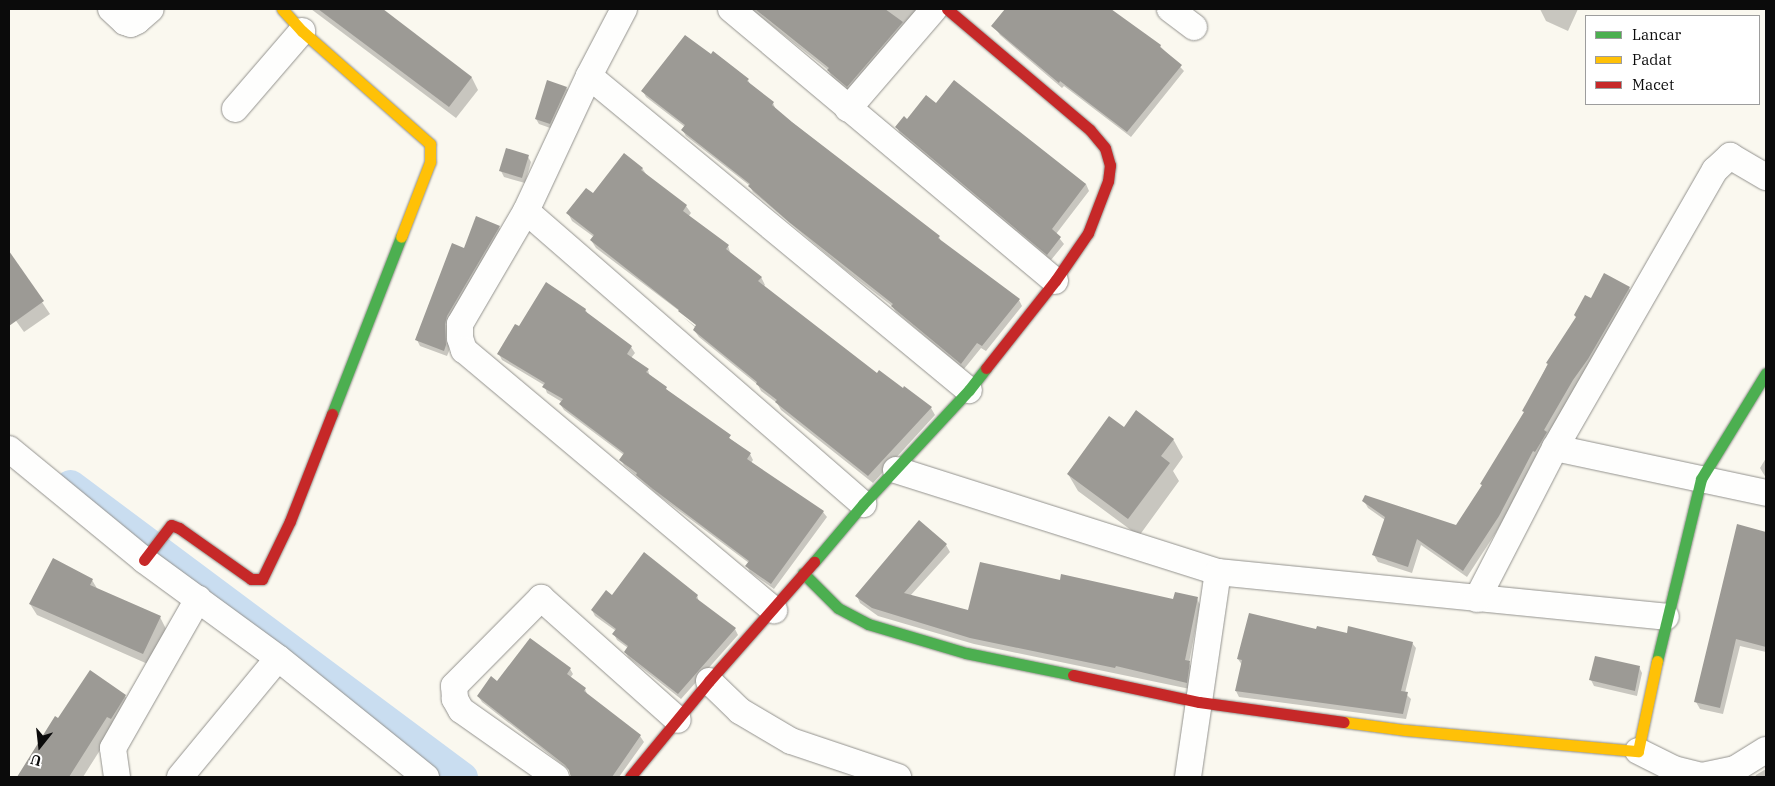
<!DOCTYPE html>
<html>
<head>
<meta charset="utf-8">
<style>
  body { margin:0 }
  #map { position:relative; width:1775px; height:786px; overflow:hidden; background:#faf8ef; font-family:"IBM Plex Serif",serif }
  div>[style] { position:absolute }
  .shadow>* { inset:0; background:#0003 }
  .canal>* { height:31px; margin:-15.5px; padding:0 15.5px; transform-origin:15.5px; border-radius:15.5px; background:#c9ddf0 }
  .building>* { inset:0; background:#9c9a95 }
  .roads { filter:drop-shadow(0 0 1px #93928e) drop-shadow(0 0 1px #93928e) }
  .street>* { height:26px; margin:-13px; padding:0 13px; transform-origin:13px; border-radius:13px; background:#fefefd }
  .fast>* { height:11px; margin:-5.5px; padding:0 5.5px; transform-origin:5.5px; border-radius:5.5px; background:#4caf50 }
  .slow>* { height:11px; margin:-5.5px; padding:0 5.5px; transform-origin:5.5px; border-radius:5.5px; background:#ffc107 }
  .jam>* { height:11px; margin:-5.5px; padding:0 5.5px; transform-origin:5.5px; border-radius:5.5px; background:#c62828 }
  span { translate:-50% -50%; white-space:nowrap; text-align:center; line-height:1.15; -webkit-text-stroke:5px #fff; paint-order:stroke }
  .frame { position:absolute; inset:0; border:10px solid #0b0b0b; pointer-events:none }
  .legend { position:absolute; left:1585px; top:15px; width:175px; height:90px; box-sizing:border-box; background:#fff; border:1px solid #9d9d9d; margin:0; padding:6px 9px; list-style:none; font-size:15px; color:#0b0b0b }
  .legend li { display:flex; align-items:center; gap:10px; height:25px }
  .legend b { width:25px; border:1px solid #9d9d9d }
  .north { position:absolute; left:15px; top:721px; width:50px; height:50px; -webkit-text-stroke:4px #fff; paint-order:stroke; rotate:196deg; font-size:14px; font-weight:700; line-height:20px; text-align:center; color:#0b0b0b }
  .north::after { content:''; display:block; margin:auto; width:18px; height:22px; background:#0b0b0b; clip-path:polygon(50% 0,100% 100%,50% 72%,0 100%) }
</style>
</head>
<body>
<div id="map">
  <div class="shadow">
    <div style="clip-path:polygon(311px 9px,380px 9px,472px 78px,478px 90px,456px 118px)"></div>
    <div style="clip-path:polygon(751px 9px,923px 9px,852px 93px,832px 77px,828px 70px)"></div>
    <div style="clip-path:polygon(1013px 9px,1109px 9px,1160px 46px,1184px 71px,1131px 137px,1064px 86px,1062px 88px,1000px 35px,996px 29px)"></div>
    <div style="clip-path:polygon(1540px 9px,1578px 9px,1568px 31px,1546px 21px)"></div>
    <div style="clip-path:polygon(748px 80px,751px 86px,773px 103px,776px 110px,939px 237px,942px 243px,1019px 300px,1022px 306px,986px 351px,981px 348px,964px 369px,896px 312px,892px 306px,843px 268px,753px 192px,749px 185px,686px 136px,683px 131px,685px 127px,646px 97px,643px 91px)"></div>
    <div style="clip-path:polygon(567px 88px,570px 93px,553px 129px,539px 124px,536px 119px)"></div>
    <div style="clip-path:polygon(937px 104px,1086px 184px,1089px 191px,1056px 234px,1064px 244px,1051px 260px,900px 134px,897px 127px)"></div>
    <div style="clip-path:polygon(528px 157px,531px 162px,525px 183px,504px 177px,501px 171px)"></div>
    <div style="clip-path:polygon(642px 168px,648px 177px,686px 206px,691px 213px,688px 217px,728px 246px,731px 255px,761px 277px,765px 285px,763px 287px,877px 375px,931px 408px,935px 415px,873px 483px,781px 410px,777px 403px,761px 391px,758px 385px,699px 337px,694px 330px,696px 328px,682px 316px,700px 330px,702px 328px,596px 248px,591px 240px,594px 237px,572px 221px,568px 213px,593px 195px)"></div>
    <div style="clip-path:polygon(499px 227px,502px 232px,448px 330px,449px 351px,447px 356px,420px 346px,417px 340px)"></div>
    <div style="clip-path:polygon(21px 271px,50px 314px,24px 332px,9px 311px,9px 280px)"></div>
    <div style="clip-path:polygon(1629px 288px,1633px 294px,1502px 523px,1467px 577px,1421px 545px,1412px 573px,1378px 562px,1374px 555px,1385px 520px,1368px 508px,1364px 501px,1457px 527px,1483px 486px,1525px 413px,1548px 363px,1591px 300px)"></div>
    <div style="clip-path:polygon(585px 309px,589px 316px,631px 347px,635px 353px,631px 358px,648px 370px,650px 377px,750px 454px,753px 460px,751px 463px,823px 512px,827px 517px,774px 589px,750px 572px,747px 566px,749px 563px,658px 495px,624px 465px,621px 460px,624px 455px,564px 410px,560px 404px,562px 402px,547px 393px,544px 385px,502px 360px,499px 354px,520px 328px)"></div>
    <div style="clip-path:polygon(1124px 429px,1173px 439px,1183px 457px,1173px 471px,1179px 481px,1139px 536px,1078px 491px,1068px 474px)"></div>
    <div style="clip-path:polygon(1766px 458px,1766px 478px,1760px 468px)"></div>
    <div style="clip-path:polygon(919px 522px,946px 545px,950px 552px,910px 596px,969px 611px,1061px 581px,1174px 601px,1197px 599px,1200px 605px,1189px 663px,1193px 669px,1190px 689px,974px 644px,878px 616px,860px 603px,857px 596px)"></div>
    <div style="clip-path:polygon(1738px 526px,1766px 533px,1766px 652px,1740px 646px,1723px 714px,1700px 709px,1696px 702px)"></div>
    <div style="clip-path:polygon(92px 580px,98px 590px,160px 617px,166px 629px,150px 665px,37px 615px,30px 604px)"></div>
    <div style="clip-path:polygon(697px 595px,699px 602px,735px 629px,738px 635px,681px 699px,629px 658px,625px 652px,628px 648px,617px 640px,614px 634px,616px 631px,595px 616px,592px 610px)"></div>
    <div style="clip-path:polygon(1317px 630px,1412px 643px,1416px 648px,1405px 693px,1411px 699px,1406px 719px,1239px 697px,1236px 691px,1242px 665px,1238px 659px)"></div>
    <div style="clip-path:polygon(1639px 667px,1642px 673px,1637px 696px,1594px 686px,1591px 680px)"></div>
    <div style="clip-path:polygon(570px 669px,573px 674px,570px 678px,585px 689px,588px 696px,640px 736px,644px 742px,619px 777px,571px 777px,569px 770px,482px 702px,478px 696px,497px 682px)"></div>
    <div style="clip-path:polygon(125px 696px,132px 708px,114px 728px,83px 777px,19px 777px,56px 718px,58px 719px)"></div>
    <div style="clip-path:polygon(1766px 769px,1766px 777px,1755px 777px,1756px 775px)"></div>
  </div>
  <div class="canal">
    <div style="left:70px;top:485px;width:489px;rotate:36.7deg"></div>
  </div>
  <div class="building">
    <div style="clip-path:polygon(318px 9px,383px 9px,472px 77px,449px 107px)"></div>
    <div style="clip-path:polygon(755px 9px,885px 9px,903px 22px,847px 87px,827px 70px,829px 68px)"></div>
    <div style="clip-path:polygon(1005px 9px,1111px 9px,1161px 45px,1160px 47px,1182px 65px,1127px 132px,1060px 81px,1059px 83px,991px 26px)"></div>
    <div style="clip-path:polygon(685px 35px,711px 54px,713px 51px,749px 79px,747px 81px,774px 102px,772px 105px,792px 122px,940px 236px,938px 238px,1020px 299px,982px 346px,977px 343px,961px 364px,891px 306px,893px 304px,789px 222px,748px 186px,750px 184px,681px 130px,685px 125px,641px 91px)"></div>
    <div style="clip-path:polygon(547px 80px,567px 87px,550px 124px,535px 119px)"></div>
    <div style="clip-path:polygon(954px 80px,1086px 184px,1052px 229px,1061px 237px,1047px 255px,895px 127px,904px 116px,907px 119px,926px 95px,936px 103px)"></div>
    <div style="clip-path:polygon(506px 148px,529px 155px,522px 178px,499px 171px)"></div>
    <div style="clip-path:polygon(624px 153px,643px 168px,641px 170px,687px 205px,683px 211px,729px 245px,726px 249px,762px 277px,758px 281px,877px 373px,879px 370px,903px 388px,904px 386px,932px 407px,868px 476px,775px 402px,777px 400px,756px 384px,757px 382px,693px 330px,696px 325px,678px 311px,679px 310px,590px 240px,594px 235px,566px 213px,586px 188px,593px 193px)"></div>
    <div style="clip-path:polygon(476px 216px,500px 226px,447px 316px,445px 324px,446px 345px,444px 351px,415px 340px,452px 243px,464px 248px)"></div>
    <div style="clip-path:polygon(9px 251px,44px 301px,9px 326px)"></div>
    <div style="clip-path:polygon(1604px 273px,1630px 287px,1588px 359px,1573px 380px,1544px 430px,1547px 432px,1535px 452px,1533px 451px,1499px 516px,1463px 571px,1417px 539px,1408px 567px,1372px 555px,1385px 517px,1362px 501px,1365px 495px,1456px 525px,1482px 485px,1480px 484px,1524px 412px,1522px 411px,1548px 364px,1546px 363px,1576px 317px,1574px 315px,1585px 295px,1591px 298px)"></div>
    <div style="clip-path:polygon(546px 282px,586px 309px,585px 311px,632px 346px,627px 354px,649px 369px,646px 372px,667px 387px,666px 389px,731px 435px,729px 438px,751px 453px,747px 459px,824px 511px,771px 584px,745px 566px,749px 561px,653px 489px,636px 475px,637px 473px,619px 460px,624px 453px,559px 404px,563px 399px,542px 387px,545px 383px,497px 354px,515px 324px,519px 326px)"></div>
    <div style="clip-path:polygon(1136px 410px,1174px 439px,1161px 456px,1170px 463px,1128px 519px,1067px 474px,1109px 416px,1124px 427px)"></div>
    <div style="clip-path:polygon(919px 520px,947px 544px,904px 593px,968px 610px,980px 562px,1060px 580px,1061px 574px,1173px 599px,1175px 592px,1198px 597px,1185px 660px,1190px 661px,1187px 683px,1116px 666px,1115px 668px,970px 638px,872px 608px,855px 596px)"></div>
    <div style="clip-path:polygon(1737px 524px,1766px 532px,1766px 647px,1736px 639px,1720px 708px,1694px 702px)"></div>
    <div style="clip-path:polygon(644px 552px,698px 595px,696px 598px,736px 628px,678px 694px,624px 652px,628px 646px,612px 634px,616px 629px,591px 610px,606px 590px,612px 595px)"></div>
    <div style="clip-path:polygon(53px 558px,93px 579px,90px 585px,161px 616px,143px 654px,29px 604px)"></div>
    <div style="clip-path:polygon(1249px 613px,1316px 629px,1317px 626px,1347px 633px,1348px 626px,1413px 642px,1401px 691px,1408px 692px,1403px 714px,1235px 691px,1242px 660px,1237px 659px)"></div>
    <div style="clip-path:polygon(530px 638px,571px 668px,567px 674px,586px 688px,584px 691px,641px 735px,612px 777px,571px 777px,569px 770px,565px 765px,477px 696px,491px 676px,497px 681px)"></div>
    <div style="clip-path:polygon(1595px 656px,1640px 666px,1635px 691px,1589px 680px)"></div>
    <div style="clip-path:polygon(90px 670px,126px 695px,118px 708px,111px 719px,107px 717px,69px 777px,17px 777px,55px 716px,58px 718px)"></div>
  </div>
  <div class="roads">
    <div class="street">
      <div style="left:111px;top:9px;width:19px;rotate:43deg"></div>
      <div style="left:125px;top:22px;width:6px;rotate:18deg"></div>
      <div style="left:131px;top:24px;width:7px;rotate:-27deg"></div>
      <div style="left:137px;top:21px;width:18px;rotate:-41deg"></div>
      <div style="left:624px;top:9px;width:76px;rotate:117.6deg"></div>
      <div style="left:589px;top:76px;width:149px;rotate:115deg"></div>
      <div style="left:526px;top:211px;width:131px;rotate:120.3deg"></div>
      <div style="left:460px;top:324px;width:14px;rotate:90deg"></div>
      <div style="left:460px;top:338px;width:13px;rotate:72deg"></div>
      <div style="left:464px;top:350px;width:405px;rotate:40deg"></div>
      <div style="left:731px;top:9px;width:423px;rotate:40deg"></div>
      <div style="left:1170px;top:9px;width:30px;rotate:37deg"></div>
      <div style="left:589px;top:76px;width:493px;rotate:39.6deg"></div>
      <div style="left:235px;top:109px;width:103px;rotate:-49.3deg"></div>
      <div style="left:848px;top:109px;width:132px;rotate:-49.3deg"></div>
      <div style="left:526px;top:211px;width:447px;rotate:41deg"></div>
      <div style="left:1555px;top:448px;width:216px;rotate:12deg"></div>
      <div style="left:9px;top:449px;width:175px;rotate:39.4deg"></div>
      <div style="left:144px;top:560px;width:166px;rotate:36.2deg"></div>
      <div style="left:278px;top:658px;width:190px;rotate:38.8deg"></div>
      <div style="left:896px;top:470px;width:338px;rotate:17.6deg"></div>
      <div style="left:1218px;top:572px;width:450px;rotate:5.7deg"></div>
      <div style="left:1477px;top:599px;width:170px;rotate:-62.7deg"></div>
      <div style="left:1555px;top:448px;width:321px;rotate:-60.1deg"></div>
      <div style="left:1715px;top:170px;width:21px;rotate:-43deg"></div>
      <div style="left:1730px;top:156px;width:42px;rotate:30.3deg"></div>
      <div style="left:709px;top:681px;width:43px;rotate:44.1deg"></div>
      <div style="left:740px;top:711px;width:59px;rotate:30.5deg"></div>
      <div style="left:791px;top:741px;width:113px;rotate:18.6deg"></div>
      <div style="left:1638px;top:751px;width:40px;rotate:26.6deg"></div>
      <div style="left:1674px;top:769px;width:29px;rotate:14deg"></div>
      <div style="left:1702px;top:776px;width:34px;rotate:-12deg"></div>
      <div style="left:1735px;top:769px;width:36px;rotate:-32deg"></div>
      <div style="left:117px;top:777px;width:29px;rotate:-98deg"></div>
      <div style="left:113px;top:748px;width:172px;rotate:-60.3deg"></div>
      <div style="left:180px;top:777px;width:154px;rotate:-50.5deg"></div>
      <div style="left:556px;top:777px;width:116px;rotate:-144.8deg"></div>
      <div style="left:461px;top:710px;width:13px;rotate:-119deg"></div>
      <div style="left:455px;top:699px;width:13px;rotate:-94deg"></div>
      <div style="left:454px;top:686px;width:124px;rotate:-45.3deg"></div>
      <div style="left:541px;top:598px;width:183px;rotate:41.7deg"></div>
      <div style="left:1188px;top:777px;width:207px;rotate:-81.7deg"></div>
    </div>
    <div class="fast">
      <div style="left:332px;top:414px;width:190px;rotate:-68.7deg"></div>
      <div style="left:814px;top:562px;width:76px;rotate:-49.8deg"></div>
      <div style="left:863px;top:504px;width:156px;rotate:-47.1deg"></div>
      <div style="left:969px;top:390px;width:28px;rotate:-52deg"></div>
      <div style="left:803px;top:573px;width:49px;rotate:45deg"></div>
      <div style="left:838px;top:608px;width:34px;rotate:28deg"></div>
      <div style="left:868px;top:624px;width:102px;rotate:16.5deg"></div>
      <div style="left:966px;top:653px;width:109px;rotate:11.6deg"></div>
      <div style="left:1657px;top:661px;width:187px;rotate:-76.4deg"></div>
      <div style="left:1701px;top:479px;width:124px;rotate:-58.5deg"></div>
    </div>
    <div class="slow">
      <div style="left:282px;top:9px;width:30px;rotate:48deg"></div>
      <div style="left:302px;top:31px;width:171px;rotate:41.4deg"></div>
      <div style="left:430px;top:144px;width:18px;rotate:90deg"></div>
      <div style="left:430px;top:162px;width:80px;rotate:111.1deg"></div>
      <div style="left:1344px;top:722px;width:62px;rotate:7.5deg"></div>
      <div style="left:1405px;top:730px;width:234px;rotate:5.2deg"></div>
      <div style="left:1638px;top:751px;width:92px;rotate:-78.1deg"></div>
    </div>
    <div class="jam">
      <div style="left:947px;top:9px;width:187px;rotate:40.2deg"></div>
      <div style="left:1090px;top:130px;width:23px;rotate:50deg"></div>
      <div style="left:1105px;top:148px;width:18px;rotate:74deg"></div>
      <div style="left:1110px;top:165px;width:16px;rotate:97deg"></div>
      <div style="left:1108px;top:181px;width:56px;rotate:111deg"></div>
      <div style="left:1088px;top:233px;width:58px;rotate:124.5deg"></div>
      <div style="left:1055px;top:281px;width:111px;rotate:128.4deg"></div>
      <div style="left:144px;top:560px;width:44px;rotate:-52.4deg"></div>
      <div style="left:171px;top:525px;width:9px;rotate:21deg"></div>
      <div style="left:179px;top:528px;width:88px;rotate:35.3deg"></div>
      <div style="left:251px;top:579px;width:11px"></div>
      <div style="left:262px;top:579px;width:64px;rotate:-64.2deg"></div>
      <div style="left:290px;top:521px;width:115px;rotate:-68.6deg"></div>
      <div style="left:1073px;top:675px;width:129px;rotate:12.1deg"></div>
      <div style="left:1199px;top:702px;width:146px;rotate:7.9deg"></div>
      <div style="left:630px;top:777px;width:124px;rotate:-50.5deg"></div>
      <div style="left:709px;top:681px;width:159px;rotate:-48.6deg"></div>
    </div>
  </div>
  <div class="frame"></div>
  <ul class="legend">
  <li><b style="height:6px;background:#4caf50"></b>Lancar</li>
  <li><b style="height:6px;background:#ffc107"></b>Padat</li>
  <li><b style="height:6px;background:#c62828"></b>Macet</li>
  </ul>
  <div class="north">U</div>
</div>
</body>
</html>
